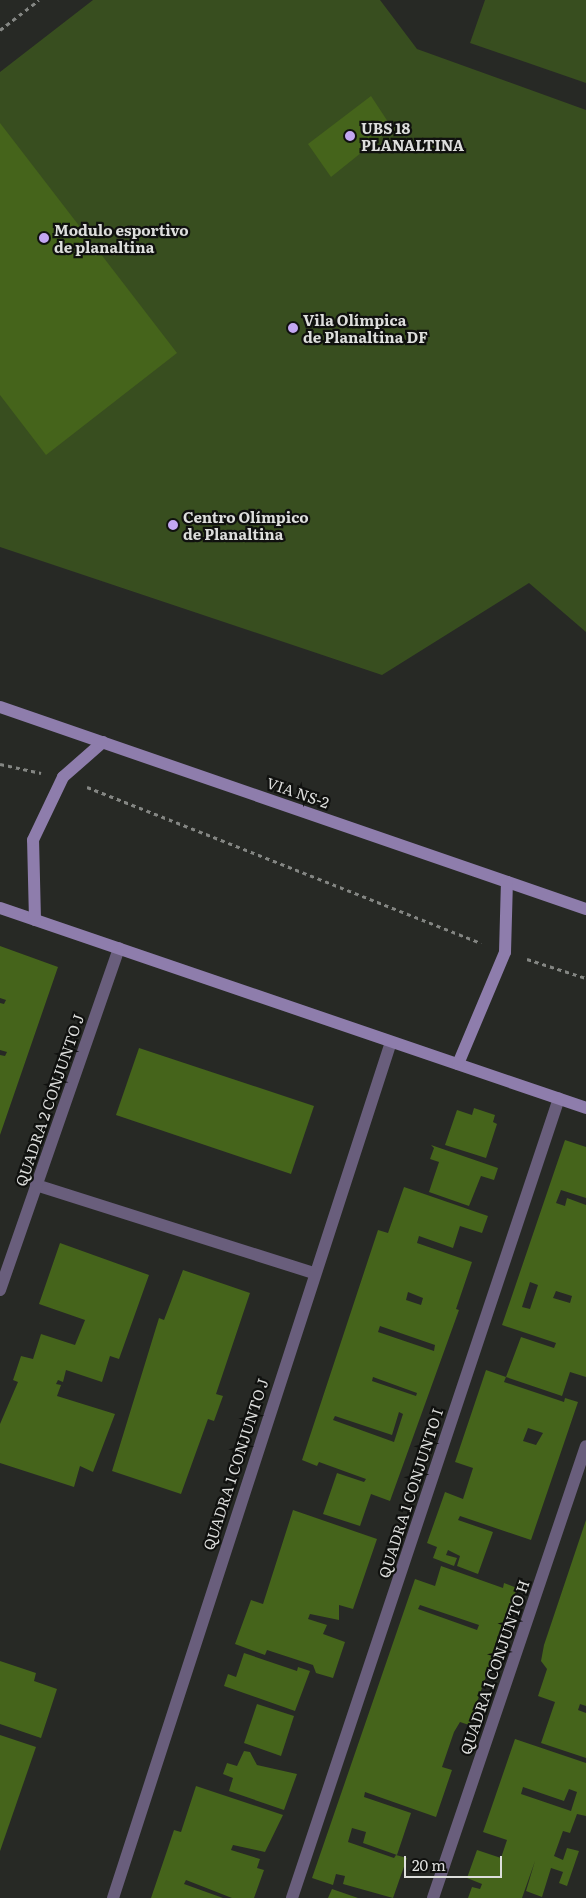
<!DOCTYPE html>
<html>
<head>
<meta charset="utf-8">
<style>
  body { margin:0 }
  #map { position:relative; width:586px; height:1898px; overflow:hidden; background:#272925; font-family:Literata,serif }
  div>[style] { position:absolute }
  .green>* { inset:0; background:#384e1f }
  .building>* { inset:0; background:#45641b }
  .path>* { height:3px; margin-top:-1.5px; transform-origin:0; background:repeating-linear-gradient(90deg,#848683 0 4px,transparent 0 8px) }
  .street>* { height:12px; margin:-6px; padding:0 6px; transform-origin:6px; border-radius:6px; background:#695e7c }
  .secondary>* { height:12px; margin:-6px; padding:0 6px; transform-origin:6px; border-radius:6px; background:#8e7dac }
  .dots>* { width:14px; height:14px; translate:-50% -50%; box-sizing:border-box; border:2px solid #10110f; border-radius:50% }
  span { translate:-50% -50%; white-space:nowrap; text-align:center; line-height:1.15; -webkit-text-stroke:4.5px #10110f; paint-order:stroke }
  .poi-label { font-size:15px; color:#dddedc; font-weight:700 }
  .left { translate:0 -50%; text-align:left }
  .street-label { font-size:15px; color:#dddedc }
  .scale { position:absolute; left:404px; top:1856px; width:98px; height:22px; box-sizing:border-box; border:2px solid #dddedc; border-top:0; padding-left:6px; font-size:15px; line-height:18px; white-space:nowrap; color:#dddedc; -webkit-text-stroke:4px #10110f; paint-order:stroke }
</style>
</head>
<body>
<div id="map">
  <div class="green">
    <div style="clip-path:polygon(93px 0,380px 0,417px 49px,586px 110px,586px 632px,529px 583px,382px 675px,0 547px,0 72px)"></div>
    <div style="clip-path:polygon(485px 0,586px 0,586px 83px,470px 43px)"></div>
  </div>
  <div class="building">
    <div style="clip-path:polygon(371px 96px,392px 128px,331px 177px,308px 144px)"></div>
    <div style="clip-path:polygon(0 123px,177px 353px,46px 455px,0 395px)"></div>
    <div style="clip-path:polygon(0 946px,58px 967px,0 1135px,0 1055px,5px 1056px,7px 1052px,0 1050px,0 1003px,4px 1004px,6px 1000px,0 998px)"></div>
    <div style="clip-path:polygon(139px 1048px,314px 1106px,291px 1174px,116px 1115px)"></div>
    <div style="clip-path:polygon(474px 1108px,495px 1115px,493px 1122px,497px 1124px,486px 1158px,445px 1145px,457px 1110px,472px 1115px)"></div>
    <div style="clip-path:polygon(evenodd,565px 1140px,586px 1147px,586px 1198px,561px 1190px,556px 1203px,565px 1206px,567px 1198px,586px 1205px,586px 1377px,570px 1372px,562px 1396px,506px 1377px,521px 1337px,554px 1348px,556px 1343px,502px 1325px,565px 1140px,530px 1282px,538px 1285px,530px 1309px,522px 1307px,530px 1282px,565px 1140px,556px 1291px,572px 1296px,570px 1303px,553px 1298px,556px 1291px)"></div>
    <div style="clip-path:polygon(431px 1145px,498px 1168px,494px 1180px,481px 1176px,469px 1206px,429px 1192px,439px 1162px,430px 1159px,434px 1148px)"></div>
    <div style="clip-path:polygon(evenodd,404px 1187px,488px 1216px,482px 1233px,460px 1226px,453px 1248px,419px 1236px,417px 1243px,472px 1262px,456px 1309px,459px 1310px,390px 1501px,371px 1494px,360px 1526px,323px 1514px,337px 1473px,364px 1482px,366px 1479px,319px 1462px,317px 1466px,302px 1460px,378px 1230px,388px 1233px,404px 1187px,408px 1292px,423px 1298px,421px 1305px,406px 1300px,408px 1292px,404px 1187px,380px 1326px,435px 1345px,434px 1351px,378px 1332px,380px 1326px,404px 1187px,373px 1377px,417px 1393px,416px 1396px,372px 1381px,373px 1377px,404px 1187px,399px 1412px,403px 1414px,394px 1442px,333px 1420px,335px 1416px,392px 1435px,399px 1412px)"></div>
    <div style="clip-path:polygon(60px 1243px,149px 1275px,119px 1359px,110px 1356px,102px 1382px,66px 1370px,63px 1382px,58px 1380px,56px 1384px,61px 1385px,57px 1396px,115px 1414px,93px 1472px,80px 1466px,74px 1487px,0 1463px,0 1424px,18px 1382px,13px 1380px,21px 1356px,33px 1359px,41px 1334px,75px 1345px,85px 1320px,39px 1304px)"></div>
    <div style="clip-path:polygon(183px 1270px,250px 1293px,216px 1394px,223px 1396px,214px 1421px,208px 1419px,181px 1494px,112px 1471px,159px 1318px,164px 1320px)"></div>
    <div style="clip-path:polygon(evenodd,486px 1370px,506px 1377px,504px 1382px,564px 1402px,565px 1398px,578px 1402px,531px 1540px,460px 1516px,458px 1520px,493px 1532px,478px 1574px,457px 1566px,460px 1556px,448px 1550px,446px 1555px,457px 1558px,454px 1566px,433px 1558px,437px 1547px,427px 1543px,445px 1492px,463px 1499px,473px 1468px,455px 1462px,486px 1370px,528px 1428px,543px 1433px,536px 1445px,523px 1441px,528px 1428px)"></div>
    <div style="clip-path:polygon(293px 1510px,377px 1539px,353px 1609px,339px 1605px,339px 1620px,310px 1614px,308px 1619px,327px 1625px,323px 1634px,345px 1642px,333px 1678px,316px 1673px,313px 1665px,267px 1650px,265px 1655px,235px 1644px,251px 1600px,263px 1604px)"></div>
    <div style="clip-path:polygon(586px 1520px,586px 1706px,580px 1704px,578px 1710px,586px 1713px,586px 1758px,541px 1743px,555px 1702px,538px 1696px,547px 1669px,541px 1661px,544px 1645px)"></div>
    <div style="clip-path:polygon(evenodd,441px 1566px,503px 1588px,504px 1583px,517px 1588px,469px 1725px,460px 1722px,454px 1732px,442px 1767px,452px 1770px,436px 1817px,365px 1792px,364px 1797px,411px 1813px,397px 1855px,363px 1843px,366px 1832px,352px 1828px,348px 1842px,394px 1858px,396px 1855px,407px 1858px,393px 1898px,343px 1884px,345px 1876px,336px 1874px,333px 1885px,312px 1878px,415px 1579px,435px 1586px,441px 1566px,420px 1605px,479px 1625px,477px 1630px,418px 1609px,420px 1605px)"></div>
    <div style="clip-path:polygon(244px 1653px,297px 1671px,298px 1667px,310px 1671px,295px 1711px,224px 1686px,228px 1674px,236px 1677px)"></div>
    <div style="clip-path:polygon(0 1661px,36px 1673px,34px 1681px,57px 1689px,41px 1738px,0 1724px)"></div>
    <div style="clip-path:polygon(257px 1704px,294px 1716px,281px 1756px,244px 1743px)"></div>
    <div style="clip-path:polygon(0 1735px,36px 1747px,0 1851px)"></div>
    <div style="clip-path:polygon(evenodd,515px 1739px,586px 1763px,586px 1816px,577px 1814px,570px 1833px,563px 1831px,554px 1856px,563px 1860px,567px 1848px,579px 1851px,567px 1886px,559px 1883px,563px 1872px,551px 1868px,542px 1897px,526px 1891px,535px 1861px,522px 1898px,468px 1898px,472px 1887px,480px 1889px,482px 1884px,467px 1878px,477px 1850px,501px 1858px,507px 1840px,483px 1832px,515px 1739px,523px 1787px,564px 1801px,569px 1789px,577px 1792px,571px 1811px,521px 1794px,523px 1787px)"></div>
    <div style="clip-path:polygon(244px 1751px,250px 1752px,257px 1765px,297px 1774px,284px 1810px,229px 1791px,233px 1778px,223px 1774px,227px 1763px,237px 1766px)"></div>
    <div style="clip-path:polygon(196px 1786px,283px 1815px,265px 1852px,233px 1845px,231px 1850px,260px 1859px,257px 1868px,264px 1870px,254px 1898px,232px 1898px,186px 1880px,184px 1884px,223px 1898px,151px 1898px,174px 1830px,181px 1832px)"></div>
    <div style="clip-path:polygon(332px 1889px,358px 1898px,328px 1898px)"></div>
  </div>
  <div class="path">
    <div style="left:0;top:30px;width:49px;rotate:-37.6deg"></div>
    <div style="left:0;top:764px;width:42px;rotate:12.4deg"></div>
    <div style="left:87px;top:787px;width:424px;rotate:21.6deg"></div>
    <div style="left:527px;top:959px;width:62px;rotate:17.9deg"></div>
  </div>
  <div class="street">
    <div style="left:36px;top:1185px;width:292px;rotate:17.6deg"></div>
    <div style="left:0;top:1290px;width:362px;rotate:-70.8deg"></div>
    <div style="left:113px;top:1898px;width:900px;rotate:-72.01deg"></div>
    <div style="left:292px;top:1898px;width:843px;rotate:-71.54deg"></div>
    <div style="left:433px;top:1898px;width:477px;rotate:-71.3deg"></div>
  </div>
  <div class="secondary">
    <div style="left:0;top:707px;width:620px;rotate:19.02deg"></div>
    <div style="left:0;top:908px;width:619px;rotate:18.84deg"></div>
    <div style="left:35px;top:920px;width:80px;rotate:-91.4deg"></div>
    <div style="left:33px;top:840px;width:70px;rotate:-64.5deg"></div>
    <div style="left:63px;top:777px;width:53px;rotate:-41.2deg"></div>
    <div style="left:458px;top:1064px;width:121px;rotate:-67.2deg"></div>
    <div style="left:505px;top:952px;width:70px;rotate:-88.4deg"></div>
  </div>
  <div class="dots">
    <div style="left:350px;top:136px;background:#c3a7f2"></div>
    <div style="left:44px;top:238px;background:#c3a7f2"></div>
    <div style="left:293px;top:328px;background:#c3a7f2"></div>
    <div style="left:173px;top:525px;background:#c3a7f2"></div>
  </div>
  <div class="poi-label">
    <span class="left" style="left:361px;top:136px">UBS 18<br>PLANALTINA</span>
    <span class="left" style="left:54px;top:238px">Modulo esportivo<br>de planaltina</span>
    <span class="left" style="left:303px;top:328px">Vila Olímpica<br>de Planaltina DF</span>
    <span class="left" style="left:183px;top:525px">Centro Olímpico<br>de Planaltina</span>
  </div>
  <div class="street-label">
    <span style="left:298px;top:792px;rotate:19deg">VIA NS-2</span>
    <span style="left:49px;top:1100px;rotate:-71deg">QUADRA 2 CONJUNTO J</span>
    <span style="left:235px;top:1464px;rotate:-72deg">QUADRA 1 CONJUNTO J</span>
    <span style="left:410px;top:1493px;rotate:-72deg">QUADRA 1 CONJUNTO I</span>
    <span style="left:494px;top:1667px;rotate:-71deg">QUADRA 1 CONJUNTO H</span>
  </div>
  <div class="scale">20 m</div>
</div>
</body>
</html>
